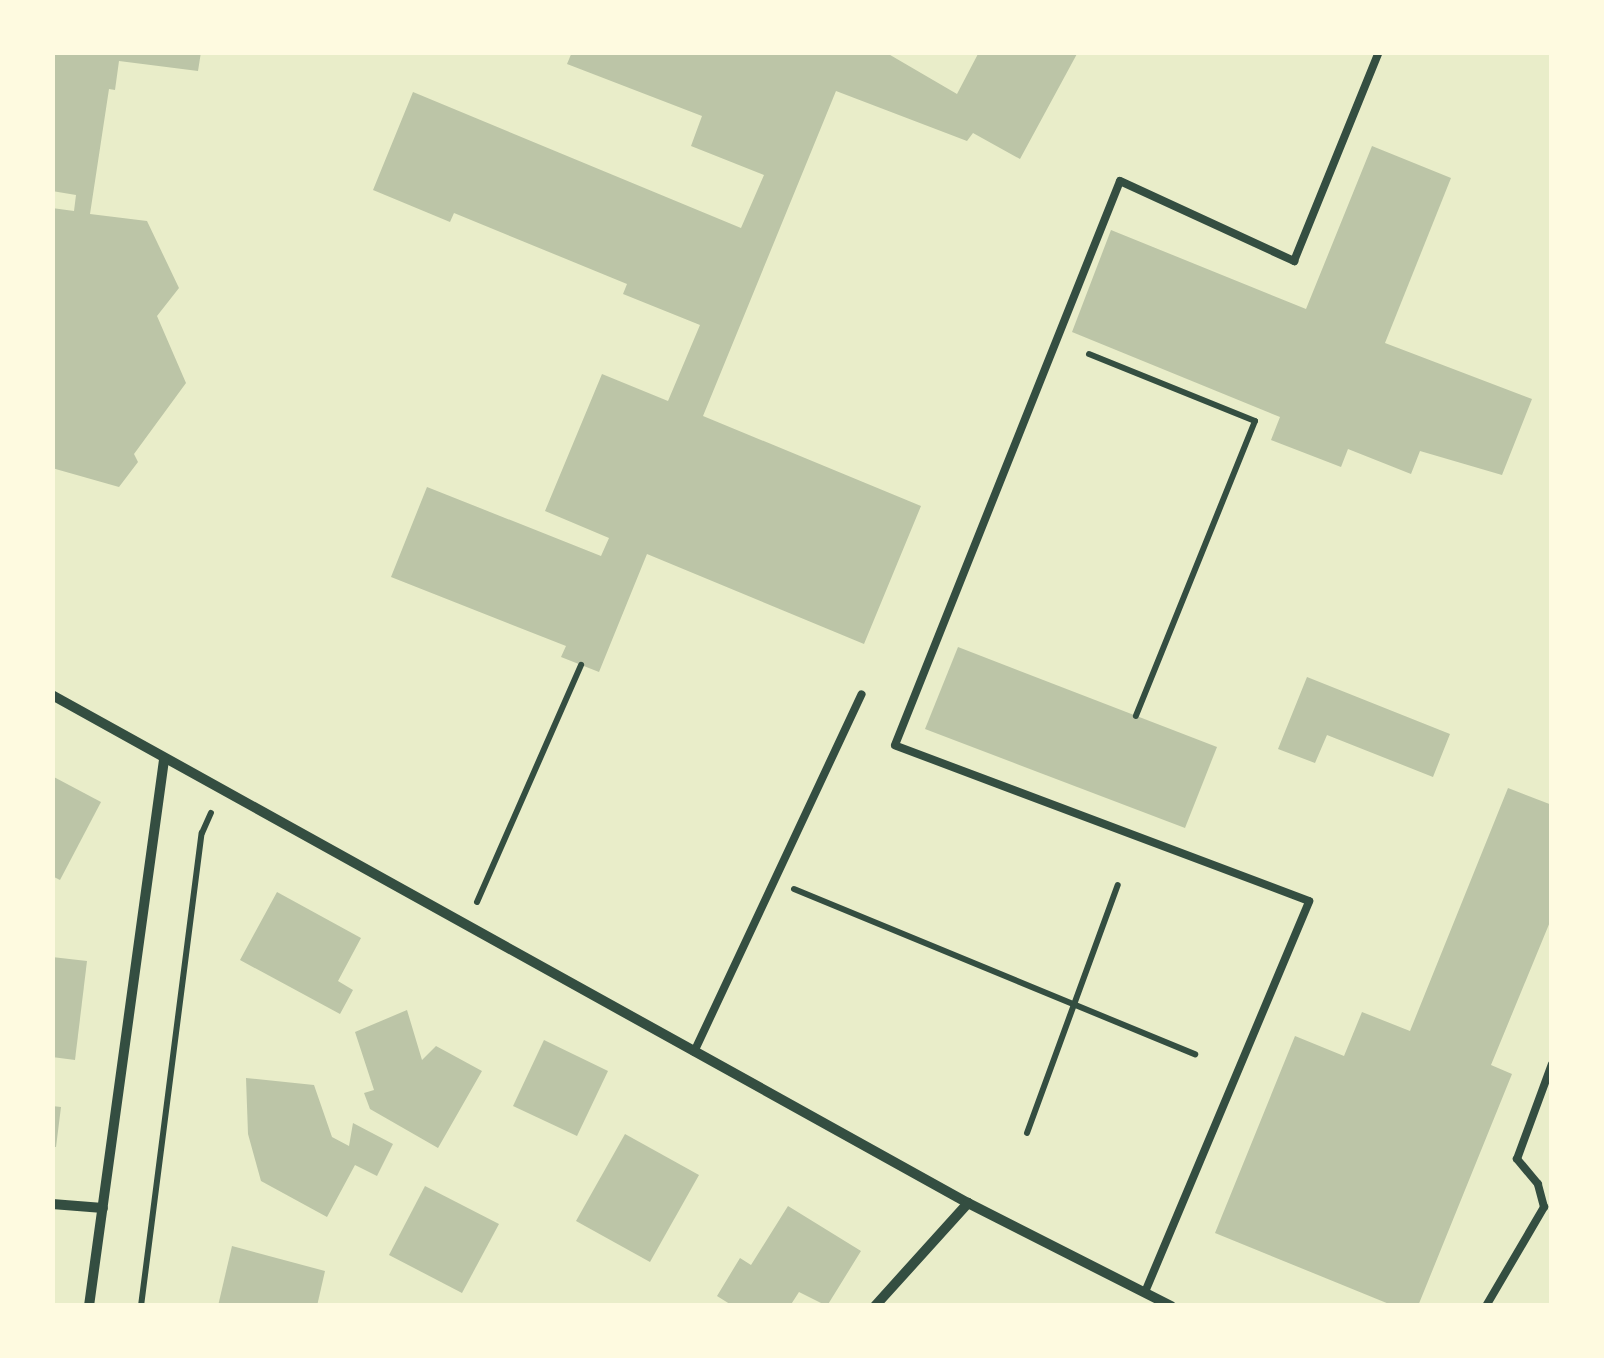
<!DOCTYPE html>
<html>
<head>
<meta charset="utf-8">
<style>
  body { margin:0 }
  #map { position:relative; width:1604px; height:1358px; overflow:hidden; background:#e9edc9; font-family:Bitter,serif }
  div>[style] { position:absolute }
  .building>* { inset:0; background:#bcc5a7 }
  .path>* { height:6px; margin:-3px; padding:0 3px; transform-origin:3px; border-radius:3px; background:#344e41 }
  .service>* { height:8px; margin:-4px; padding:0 4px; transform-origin:4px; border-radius:4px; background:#344e41 }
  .minor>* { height:10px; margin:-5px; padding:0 5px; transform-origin:5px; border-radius:5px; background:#344e41 }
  span { translate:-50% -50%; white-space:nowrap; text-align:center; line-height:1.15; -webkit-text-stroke:10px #fefae0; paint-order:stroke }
  .frame { position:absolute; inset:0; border:55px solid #fefae0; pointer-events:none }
</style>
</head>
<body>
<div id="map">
  <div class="building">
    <div style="clip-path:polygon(52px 52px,201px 52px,198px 71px,119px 61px,115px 90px,109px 89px,90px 214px,147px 221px,179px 288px,157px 316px,186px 383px,134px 454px,138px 462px,119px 487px,52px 468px,52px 208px,74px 211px,76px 195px,52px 191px)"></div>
    <div style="clip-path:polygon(572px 52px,885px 52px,957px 94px,979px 52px,1078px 52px,1020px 159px,973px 133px,967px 141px,836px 91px,703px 416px,921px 506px,864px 644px,647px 554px,599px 672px,561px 657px,566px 646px,391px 577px,427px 487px,601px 556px,609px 538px,545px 511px,602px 374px,668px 401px,700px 325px,623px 294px,627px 284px,454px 213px,450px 222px,373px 190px,413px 92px,741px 228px,764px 175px,691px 146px,702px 116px,567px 64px)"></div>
    <div style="clip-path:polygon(1372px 146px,1451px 178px,1385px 343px,1532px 399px,1502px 475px,1420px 451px,1411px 474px,1348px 449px,1341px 467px,1271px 440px,1280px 417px,1072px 332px,1111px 230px,1306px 309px)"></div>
    <div style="clip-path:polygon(958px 647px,1217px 747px,1185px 828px,925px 729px)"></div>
    <div style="clip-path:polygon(1307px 677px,1450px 734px,1433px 777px,1327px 735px,1315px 763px,1278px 749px)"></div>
    <div style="clip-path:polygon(52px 776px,101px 802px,60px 880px,52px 876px)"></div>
    <div style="clip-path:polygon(1508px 788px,1552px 805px,1552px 917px,1491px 1065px,1512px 1074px,1418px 1306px,1394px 1306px,1215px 1233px,1295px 1036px,1344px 1056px,1362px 1012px,1410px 1031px)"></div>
    <div style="clip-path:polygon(277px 892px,361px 938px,338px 981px,353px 990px,340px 1014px,240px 960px)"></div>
    <div style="clip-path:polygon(52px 957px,87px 961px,75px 1060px,52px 1057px)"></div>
    <div style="clip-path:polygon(407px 1010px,422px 1060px,436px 1046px,482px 1071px,438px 1148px,370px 1109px,364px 1093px,374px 1090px,355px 1032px)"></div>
    <div style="clip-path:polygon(544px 1040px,608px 1071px,577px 1136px,513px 1106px)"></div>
    <div style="clip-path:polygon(246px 1078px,314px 1085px,332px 1137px,349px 1146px,353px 1123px,393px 1144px,377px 1176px,355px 1165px,327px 1217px,261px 1181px,248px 1134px)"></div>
    <div style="clip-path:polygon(52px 1106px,61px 1107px,56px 1147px,52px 1147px)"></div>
    <div style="clip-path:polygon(625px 1134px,699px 1175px,650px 1262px,576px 1221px)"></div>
    <div style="clip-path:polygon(425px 1186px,499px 1224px,462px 1293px,389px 1255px)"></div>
    <div style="clip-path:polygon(788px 1206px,861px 1251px,827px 1306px,799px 1292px,790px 1306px,733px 1306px,717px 1296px,740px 1258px,751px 1265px)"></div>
    <div style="clip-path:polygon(232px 1246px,325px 1271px,317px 1306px,218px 1306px)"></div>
  </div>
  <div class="path">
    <div style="left:1089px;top:354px;width:179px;rotate:22deg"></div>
    <div style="left:1255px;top:421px;width:318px;rotate:112deg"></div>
    <div style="left:794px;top:889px;width:434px;rotate:22.4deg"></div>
    <div style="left:477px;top:902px;width:259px;rotate:-66.3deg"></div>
    <div style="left:1027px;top:1133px;width:264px;rotate:-69.9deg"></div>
    <div style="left:141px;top:1306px;width:477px;rotate:-82.7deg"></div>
    <div style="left:202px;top:833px;width:22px;rotate:-66deg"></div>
  </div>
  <div class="service">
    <div style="left:694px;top:1052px;width:395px;rotate:-64.9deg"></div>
    <div style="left:1145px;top:1292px;width:424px;rotate:-67.2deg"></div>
    <div style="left:1309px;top:901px;width:442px;rotate:-159.4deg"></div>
    <div style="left:895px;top:745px;width:607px;rotate:-68.25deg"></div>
    <div style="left:1120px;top:181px;width:192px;rotate:24.7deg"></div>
    <div style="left:1294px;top:261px;width:226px;rotate:-67.9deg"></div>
    <div style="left:1486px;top:1306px;width:115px;rotate:-59.6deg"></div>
    <div style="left:1544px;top:1207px;width:24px;rotate:-105deg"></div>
    <div style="left:1538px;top:1184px;width:33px;rotate:-130deg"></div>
    <div style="left:1517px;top:1159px;width:101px;rotate:-69.8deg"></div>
  </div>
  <div class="minor">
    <div style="left:52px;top:695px;width:1047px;rotate:29.01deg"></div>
    <div style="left:968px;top:1203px;width:228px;rotate:26.9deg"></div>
    <div style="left:52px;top:1204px;width:51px;rotate:4.5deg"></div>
    <div style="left:89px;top:1306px;width:551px;rotate:-82.18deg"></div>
    <div style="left:875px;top:1306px;width:139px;rotate:-47.9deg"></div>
  </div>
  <div class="frame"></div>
</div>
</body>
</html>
